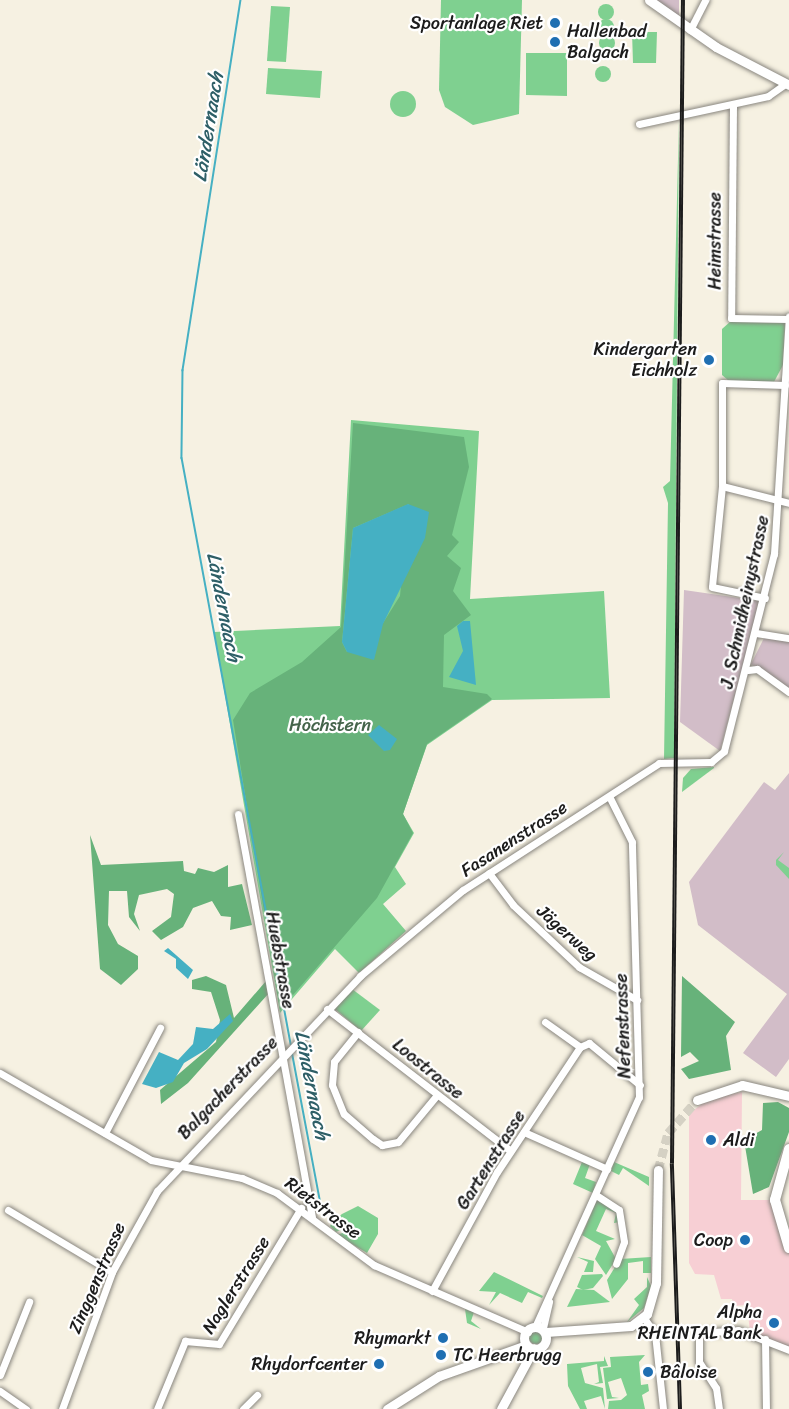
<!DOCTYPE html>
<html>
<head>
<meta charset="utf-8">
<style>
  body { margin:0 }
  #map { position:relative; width:789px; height:1409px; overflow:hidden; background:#f6f1e2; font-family:Sriracha,sans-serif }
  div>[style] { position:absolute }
  .built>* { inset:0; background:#f7cfd4 }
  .industrial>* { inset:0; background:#d2bdc8 }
  .green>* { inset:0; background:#7fd090 }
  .round { border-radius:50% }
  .forest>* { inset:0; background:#67b27a }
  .water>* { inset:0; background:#45b0c3 }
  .stream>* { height:1.5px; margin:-0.75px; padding:0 0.75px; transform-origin:0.75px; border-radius:0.75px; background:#45b0c3 }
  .secondary-tunnel>* { height:9px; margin-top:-4.5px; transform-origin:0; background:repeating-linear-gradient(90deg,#d5d1c4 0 9px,transparent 0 13.5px) }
  .roads { filter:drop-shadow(0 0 2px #89867f) drop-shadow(0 0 2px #89867f) }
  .street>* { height:7px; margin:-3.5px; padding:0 3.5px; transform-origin:3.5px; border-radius:3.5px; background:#fff }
  .secondary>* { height:9px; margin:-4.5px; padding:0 4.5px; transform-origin:4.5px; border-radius:4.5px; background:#fff }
  .secondary>.ring { margin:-4.5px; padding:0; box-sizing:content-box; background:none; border:9px solid #fff; border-radius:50% }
  .primary>* { height:10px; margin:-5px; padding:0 5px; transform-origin:5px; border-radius:5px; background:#fff }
  .rail>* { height:4px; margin-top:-2px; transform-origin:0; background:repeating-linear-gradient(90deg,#fff 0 4.5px,#1c1c1c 0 9px); box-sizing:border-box; border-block:2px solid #1c1c1c }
  .dots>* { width:16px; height:16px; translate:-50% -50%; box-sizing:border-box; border:3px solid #fff; border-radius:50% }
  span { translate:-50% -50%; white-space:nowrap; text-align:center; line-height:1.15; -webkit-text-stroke:4.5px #fff; paint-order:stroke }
  .poi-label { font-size:18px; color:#1c1c1c }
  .right { translate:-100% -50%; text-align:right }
  .left { translate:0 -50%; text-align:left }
  .street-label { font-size:18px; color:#1c1c1c }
  .park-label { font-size:18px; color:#44644a }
  .water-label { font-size:20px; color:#2e5f67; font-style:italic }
</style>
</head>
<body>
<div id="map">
  <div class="built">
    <div style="clip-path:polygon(742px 1092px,741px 1200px,775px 1200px,789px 1248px,789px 1350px,750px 1332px,747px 1305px,733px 1306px,732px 1299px,721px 1299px,714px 1275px,695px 1274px,689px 1263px,689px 1114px,708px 1099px)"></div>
  </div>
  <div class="industrial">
    <div style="clip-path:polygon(651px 0,679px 0,679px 18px)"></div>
    <div style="clip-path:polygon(684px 590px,760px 601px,720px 751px,680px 722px)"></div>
    <div style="clip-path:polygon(764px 638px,789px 641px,789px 692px,751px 664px)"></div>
    <div style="clip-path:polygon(789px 773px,789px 1059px,776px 1077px,743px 1053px,787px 994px,698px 925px,689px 882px,764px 782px,775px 790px)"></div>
  </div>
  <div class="green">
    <div style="clip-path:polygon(441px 0,522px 0,519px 114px,473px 125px,445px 107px,439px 90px)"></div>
    <div class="round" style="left:598px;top:4px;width:16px;height:16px"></div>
    <div style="clip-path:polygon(271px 6px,290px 7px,286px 62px,267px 61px)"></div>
    <div class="round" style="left:598px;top:19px;width:16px;height:16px"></div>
    <div style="clip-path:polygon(632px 32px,657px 32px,656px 63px,633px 63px)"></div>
    <div class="round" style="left:599px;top:35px;width:16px;height:16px"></div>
    <div style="clip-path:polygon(526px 53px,567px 53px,567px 96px,526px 95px)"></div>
    <div class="round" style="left:595px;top:66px;width:16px;height:16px"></div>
    <div style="clip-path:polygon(268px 68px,322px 71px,320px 98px,266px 94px)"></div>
    <div class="round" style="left:390px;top:91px;width:26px;height:26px"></div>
    <div style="clip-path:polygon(679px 118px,674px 758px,664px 759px,668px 503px,663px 487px,670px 481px)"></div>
    <div style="clip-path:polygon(731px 321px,785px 323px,783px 365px,774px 382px,729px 381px,722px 375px,722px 329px)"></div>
    <div style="clip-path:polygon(351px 420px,479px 431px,470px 599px,604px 591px,610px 698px,492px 700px,427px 745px,403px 814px,414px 833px,395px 867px,406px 884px,383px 904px,406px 931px,359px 973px,335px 949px,280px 1013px,214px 632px,340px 626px)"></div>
    <div style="clip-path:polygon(714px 767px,714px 768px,682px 792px,683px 778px,691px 769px)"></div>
    <div style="clip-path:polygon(784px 852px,778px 860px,789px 868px,789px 879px,776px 865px,776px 860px)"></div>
    <div style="clip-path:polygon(352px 989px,380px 1010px,361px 1031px,335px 1009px)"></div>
    <div style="clip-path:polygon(582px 1162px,590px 1164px,585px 1178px,596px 1182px,593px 1193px,573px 1184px)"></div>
    <div style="clip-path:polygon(614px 1162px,649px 1177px,649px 1186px,623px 1168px,619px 1175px,611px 1171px)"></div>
    <div style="clip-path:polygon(597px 1200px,614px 1206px,620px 1222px,614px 1223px,616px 1213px,606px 1209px,596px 1231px,615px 1239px,606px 1241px,616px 1259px,606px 1275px,595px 1259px,601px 1246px,582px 1235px)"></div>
    <div style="clip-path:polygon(358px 1206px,378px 1218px,378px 1234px,367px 1253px,337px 1235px,350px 1230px,343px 1217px,334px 1221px,342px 1229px,336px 1232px,330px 1226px,333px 1221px,342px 1214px)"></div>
    <div style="clip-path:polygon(577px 1257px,594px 1261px,593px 1272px,584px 1272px,588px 1262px)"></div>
    <div style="clip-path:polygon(651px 1257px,651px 1273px,643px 1273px,643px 1261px,628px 1263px,628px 1279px,612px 1299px,607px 1280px,620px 1259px)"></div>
    <div style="clip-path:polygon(494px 1272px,543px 1296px,542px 1298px,528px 1292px,522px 1303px,500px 1293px,489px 1305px,496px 1292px,479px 1291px)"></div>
    <div style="clip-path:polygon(582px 1275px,602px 1274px,603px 1276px,593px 1288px,583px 1290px,577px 1287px)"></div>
    <div style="clip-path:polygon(647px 1277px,651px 1286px,644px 1308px,627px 1322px,639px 1305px,634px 1299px,647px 1287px)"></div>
    <div style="clip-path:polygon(576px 1289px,594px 1290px,610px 1302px,567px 1307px)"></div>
    <div style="clip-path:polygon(465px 1309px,474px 1312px,471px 1321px,481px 1329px,467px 1323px)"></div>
    <div class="round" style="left:529px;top:1330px;width:14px;height:14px"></div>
    <div style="clip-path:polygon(645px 1355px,639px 1362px,641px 1385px,648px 1384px,649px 1391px,642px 1395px,645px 1409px,608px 1409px,609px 1401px,621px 1400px,627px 1395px,621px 1378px,608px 1382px,612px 1397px,619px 1398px,607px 1399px,603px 1368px,611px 1367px,610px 1357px)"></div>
    <div style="clip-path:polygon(604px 1356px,608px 1366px,600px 1367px,603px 1383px,594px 1384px,599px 1382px,597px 1364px,581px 1368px,585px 1383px,603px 1388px,605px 1409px,601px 1396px,584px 1401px,587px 1409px,580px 1409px,568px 1386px,567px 1364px,604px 1361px)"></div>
  </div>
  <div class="forest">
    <div style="clip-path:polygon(evenodd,353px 423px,464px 437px,469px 467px,452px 535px,459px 542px,447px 556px,461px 568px,453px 591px,471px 615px,444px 635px,443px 687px,487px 694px,492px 699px,427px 744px,403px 814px,413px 833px,377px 898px,280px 1010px,233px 720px,250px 693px,302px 662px,341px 627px,353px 423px,409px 504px,400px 596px,383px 623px,347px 652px,342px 642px,353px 528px,409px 504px)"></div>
    <div style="clip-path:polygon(90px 835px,101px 865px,183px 861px,184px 871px,195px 874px,198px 868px,214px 872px,228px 865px,228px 887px,242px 884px,252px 925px,230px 930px,231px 917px,221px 916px,212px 901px,193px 908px,183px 927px,161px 940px,152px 931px,171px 917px,174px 894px,167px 889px,139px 895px,134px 914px,140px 931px,129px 917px,127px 891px,109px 891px,108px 925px,118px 944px,138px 956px,138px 969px,121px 985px,100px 969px)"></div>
    <div style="clip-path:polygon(206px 976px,226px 985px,234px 1018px,266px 981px,269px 993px,188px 1083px,161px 1104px,160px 1090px,216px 1042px,220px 1020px,211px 992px,192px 989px,192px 980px)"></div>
    <div style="clip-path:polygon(682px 976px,735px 1022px,726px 1036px,731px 1070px,689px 1079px,681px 1069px,699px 1061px,690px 1052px,681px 1057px)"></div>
    <div style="clip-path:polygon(778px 1102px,789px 1108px,789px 1132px,769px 1187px,753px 1194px,744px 1140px,762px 1130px,763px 1103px)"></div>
  </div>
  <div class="water">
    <div style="clip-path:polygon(408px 504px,429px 512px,425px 538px,383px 624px,374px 660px,347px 652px,342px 642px,353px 528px)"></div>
    <div style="clip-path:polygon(463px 621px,470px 621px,476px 685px,449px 677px,463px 651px,457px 626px)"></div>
    <div style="clip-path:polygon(379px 725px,397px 739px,390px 750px,384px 751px,368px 735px)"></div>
    <div style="clip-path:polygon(168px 948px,193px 970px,188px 979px,176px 968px,176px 959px,164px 951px)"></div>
    <div style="clip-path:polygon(230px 1014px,233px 1021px,207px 1049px,184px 1063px,173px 1082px,156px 1088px,142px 1084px,159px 1052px,178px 1060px,193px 1044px,196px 1027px,213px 1029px)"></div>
  </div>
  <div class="stream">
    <div style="left:241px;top:0;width:375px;rotate:98.9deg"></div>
    <div style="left:183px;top:370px;width:88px;rotate:90.7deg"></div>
    <div style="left:182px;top:458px;width:596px;rotate:79.46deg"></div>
    <div style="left:292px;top:1051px;width:167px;rotate:79.3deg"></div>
  </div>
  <div class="secondary-tunnel">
    <div style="left:658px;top:1170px;width:38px;rotate:-75deg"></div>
    <div style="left:668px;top:1133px;width:44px;rotate:-48.7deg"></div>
  </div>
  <div class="roads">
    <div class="street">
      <div style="left:690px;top:30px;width:34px;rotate:-63deg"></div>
      <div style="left:733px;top:106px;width:212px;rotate:90.5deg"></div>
      <div style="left:731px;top:318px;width:58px;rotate:1deg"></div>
      <div style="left:639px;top:124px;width:132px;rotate:-12.2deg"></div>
      <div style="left:768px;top:96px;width:21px;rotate:-35deg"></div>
      <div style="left:785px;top:385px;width:63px;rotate:-178.2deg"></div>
      <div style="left:722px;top:383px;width:103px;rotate:90deg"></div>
      <div style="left:722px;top:486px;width:69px;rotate:14.2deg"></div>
      <div style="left:722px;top:486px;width:101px;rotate:95.7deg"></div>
      <div style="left:712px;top:587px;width:54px;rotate:11.7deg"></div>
      <div style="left:756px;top:633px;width:33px;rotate:9deg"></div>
      <div style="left:748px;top:670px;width:9px;rotate:-6deg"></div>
      <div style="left:757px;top:669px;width:39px;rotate:36deg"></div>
      <div style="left:238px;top:814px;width:410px;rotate:79.6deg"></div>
      <div style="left:489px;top:873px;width:40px;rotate:53deg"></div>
      <div style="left:513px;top:905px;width:91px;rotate:43.2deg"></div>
      <div style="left:579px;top:967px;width:67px;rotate:29.6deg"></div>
      <div style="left:327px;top:1009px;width:232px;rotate:37.7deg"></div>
      <div style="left:545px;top:1022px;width:43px;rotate:35.5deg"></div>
      <div style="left:358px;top:1032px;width:38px;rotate:129deg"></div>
      <div style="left:334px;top:1062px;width:23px;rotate:95deg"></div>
      <div style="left:332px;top:1085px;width:31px;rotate:68deg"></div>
      <div style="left:344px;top:1114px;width:38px;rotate:41deg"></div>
      <div style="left:373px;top:1139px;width:11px;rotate:34deg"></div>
      <div style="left:382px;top:1145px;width:16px;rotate:-11deg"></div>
      <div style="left:398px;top:1142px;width:61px;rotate:-50.3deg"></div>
      <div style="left:0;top:1073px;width:174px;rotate:29.9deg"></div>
      <div style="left:151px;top:1160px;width:93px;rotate:11.2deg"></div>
      <div style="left:242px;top:1178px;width:38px;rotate:23deg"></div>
      <div style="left:277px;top:1193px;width:121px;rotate:36.6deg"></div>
      <div style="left:374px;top:1265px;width:168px;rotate:23.5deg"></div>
      <div style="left:524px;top:1132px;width:91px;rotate:24deg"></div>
      <div style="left:105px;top:1133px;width:119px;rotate:-62.4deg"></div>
      <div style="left:596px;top:1195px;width:27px;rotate:33deg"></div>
      <div style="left:619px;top:1210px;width:32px;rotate:81deg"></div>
      <div style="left:624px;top:1242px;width:23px;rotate:110deg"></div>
      <div style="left:8px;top:1210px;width:121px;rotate:30.8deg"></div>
      <div style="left:432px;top:1291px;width:136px;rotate:-61.4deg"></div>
      <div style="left:497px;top:1172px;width:150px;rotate:-56.4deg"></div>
      <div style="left:580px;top:1047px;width:10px;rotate:-24deg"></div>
      <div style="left:589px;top:1043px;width:66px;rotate:39.5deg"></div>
      <div style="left:644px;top:1318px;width:19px;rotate:55deg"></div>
      <div style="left:655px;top:1334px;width:75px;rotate:83.9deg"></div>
      <div style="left:535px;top:1327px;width:252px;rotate:-65.7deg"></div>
      <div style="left:639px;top:1097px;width:255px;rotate:-91.6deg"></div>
      <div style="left:632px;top:842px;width:51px;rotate:-116.6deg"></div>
      <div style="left:543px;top:1328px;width:27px;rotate:-77deg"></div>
      <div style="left:765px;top:1339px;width:70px;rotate:89.2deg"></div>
      <div style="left:0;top:1375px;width:79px;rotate:-68.3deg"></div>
      <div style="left:0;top:1391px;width:32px;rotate:35deg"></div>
      <div style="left:62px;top:1409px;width:146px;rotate:-69.9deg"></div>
      <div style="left:112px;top:1272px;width:93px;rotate:-60.9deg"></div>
      <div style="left:157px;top:1191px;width:296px;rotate:-46.6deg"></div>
      <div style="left:360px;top:976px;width:134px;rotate:-39.9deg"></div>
      <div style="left:463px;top:890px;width:234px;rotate:-32.9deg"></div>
      <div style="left:659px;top:763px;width:52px;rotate:-1.1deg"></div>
      <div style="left:711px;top:762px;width:17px;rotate:-40deg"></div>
      <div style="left:724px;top:751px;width:203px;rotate:-75.8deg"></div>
      <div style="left:774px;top:554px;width:238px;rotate:-86.4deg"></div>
      <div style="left:157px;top:1409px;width:74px;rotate:-67.6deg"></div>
      <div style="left:185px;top:1341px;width:34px;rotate:5deg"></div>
      <div style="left:219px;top:1344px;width:159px;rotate:-58.9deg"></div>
      <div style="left:243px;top:1409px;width:20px;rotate:-45deg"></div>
      <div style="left:719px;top:1409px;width:21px;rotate:-98deg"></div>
      <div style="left:716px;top:1388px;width:31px;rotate:-123deg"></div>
      <div style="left:699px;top:1362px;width:29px;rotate:-90deg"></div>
      <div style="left:699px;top:1333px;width:39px;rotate:-4deg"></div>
      <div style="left:738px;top:1330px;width:55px;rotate:21.4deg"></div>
    </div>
    <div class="secondary">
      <div style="left:649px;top:0;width:82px;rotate:35deg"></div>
      <div style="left:716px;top:47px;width:82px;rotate:27.5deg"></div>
      <div style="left:697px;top:1100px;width:47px;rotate:-18.4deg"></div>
      <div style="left:742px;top:1085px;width:48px;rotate:13.2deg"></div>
      <div class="ring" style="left:524px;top:1327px;width:13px;height:13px"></div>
      <div style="left:546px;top:1332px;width:85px;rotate:-4deg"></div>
      <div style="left:631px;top:1326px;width:20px;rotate:-37deg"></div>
      <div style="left:647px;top:1314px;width:32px;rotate:-74deg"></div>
      <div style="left:656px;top:1283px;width:113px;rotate:-89deg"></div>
      <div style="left:387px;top:1409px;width:62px;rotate:-32.4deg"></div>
      <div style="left:439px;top:1376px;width:92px;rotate:-19.6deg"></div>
      <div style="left:501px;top:1409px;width:69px;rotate:-61.6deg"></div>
    </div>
    <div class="primary">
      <div style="left:789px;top:1149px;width:53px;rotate:105.4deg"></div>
      <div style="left:775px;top:1200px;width:50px;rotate:73.7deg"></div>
    </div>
  </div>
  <div class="rail">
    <div style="left:680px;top:1409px;width:246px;rotate:-91.9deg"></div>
    <div style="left:672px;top:1163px;width:1163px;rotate:-89.46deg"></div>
  </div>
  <div class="dots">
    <div style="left:555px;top:23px;background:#1f6fb2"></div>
    <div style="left:555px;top:42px;background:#1f6fb2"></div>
    <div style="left:709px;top:360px;background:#1f6fb2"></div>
    <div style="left:711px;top:1140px;background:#1f6fb2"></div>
    <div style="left:745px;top:1240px;background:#1f6fb2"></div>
    <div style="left:774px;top:1323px;background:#1f6fb2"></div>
    <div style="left:443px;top:1338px;background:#1f6fb2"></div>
    <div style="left:441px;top:1355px;background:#1f6fb2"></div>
    <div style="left:379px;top:1364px;background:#1f6fb2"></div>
    <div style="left:648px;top:1372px;background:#1f6fb2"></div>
  </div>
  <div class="poi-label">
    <span class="right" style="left:543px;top:23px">Sportanlage Riet</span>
    <span class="left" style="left:567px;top:42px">Hallenbad<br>Balgach</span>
    <span class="right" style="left:697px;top:360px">Kindergarten<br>Eichholz</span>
    <span class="left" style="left:723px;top:1140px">Aldi</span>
    <span class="right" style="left:733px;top:1240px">Coop</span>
    <span class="right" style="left:762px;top:1323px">Alpha<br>RHEINTAL Bank</span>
    <span class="right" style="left:431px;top:1338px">Rhymarkt</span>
    <span class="left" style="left:453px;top:1355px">TC Heerbrugg</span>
    <span class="right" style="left:367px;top:1364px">Rhydorfcenter</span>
    <span class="left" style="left:660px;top:1372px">Bâloise</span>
  </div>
  <div class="street-label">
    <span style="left:715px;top:241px;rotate:-90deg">Heimstrasse</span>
    <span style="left:745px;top:602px;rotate:-78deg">J. Schmidheinystrasse</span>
    <span style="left:514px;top:839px;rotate:-33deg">Fasanenstrasse</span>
    <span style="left:567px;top:933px;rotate:42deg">Jägerweg</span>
    <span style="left:280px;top:960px;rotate:80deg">Huebstrasse</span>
    <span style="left:623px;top:1026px;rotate:-92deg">Nefenstrasse</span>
    <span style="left:428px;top:1069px;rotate:39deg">Loostrasse</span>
    <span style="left:228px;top:1088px;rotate:-46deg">Balgacherstrasse</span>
    <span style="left:491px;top:1160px;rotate:-58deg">Gartenstrasse</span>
    <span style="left:323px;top:1208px;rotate:37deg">Rietstrasse</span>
    <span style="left:97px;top:1278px;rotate:-67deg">Zinggenstrasse</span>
    <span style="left:236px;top:1285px;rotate:-58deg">Naglerstrasse</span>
  </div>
  <div class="park-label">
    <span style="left:330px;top:725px">Höchstern</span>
  </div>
  <div class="water-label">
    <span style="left:208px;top:127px;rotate:-81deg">Ländernaach</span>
    <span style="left:224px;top:607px;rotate:79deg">Ländernaach</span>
    <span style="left:312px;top:1085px;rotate:79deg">Ländernaach</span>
  </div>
</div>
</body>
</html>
